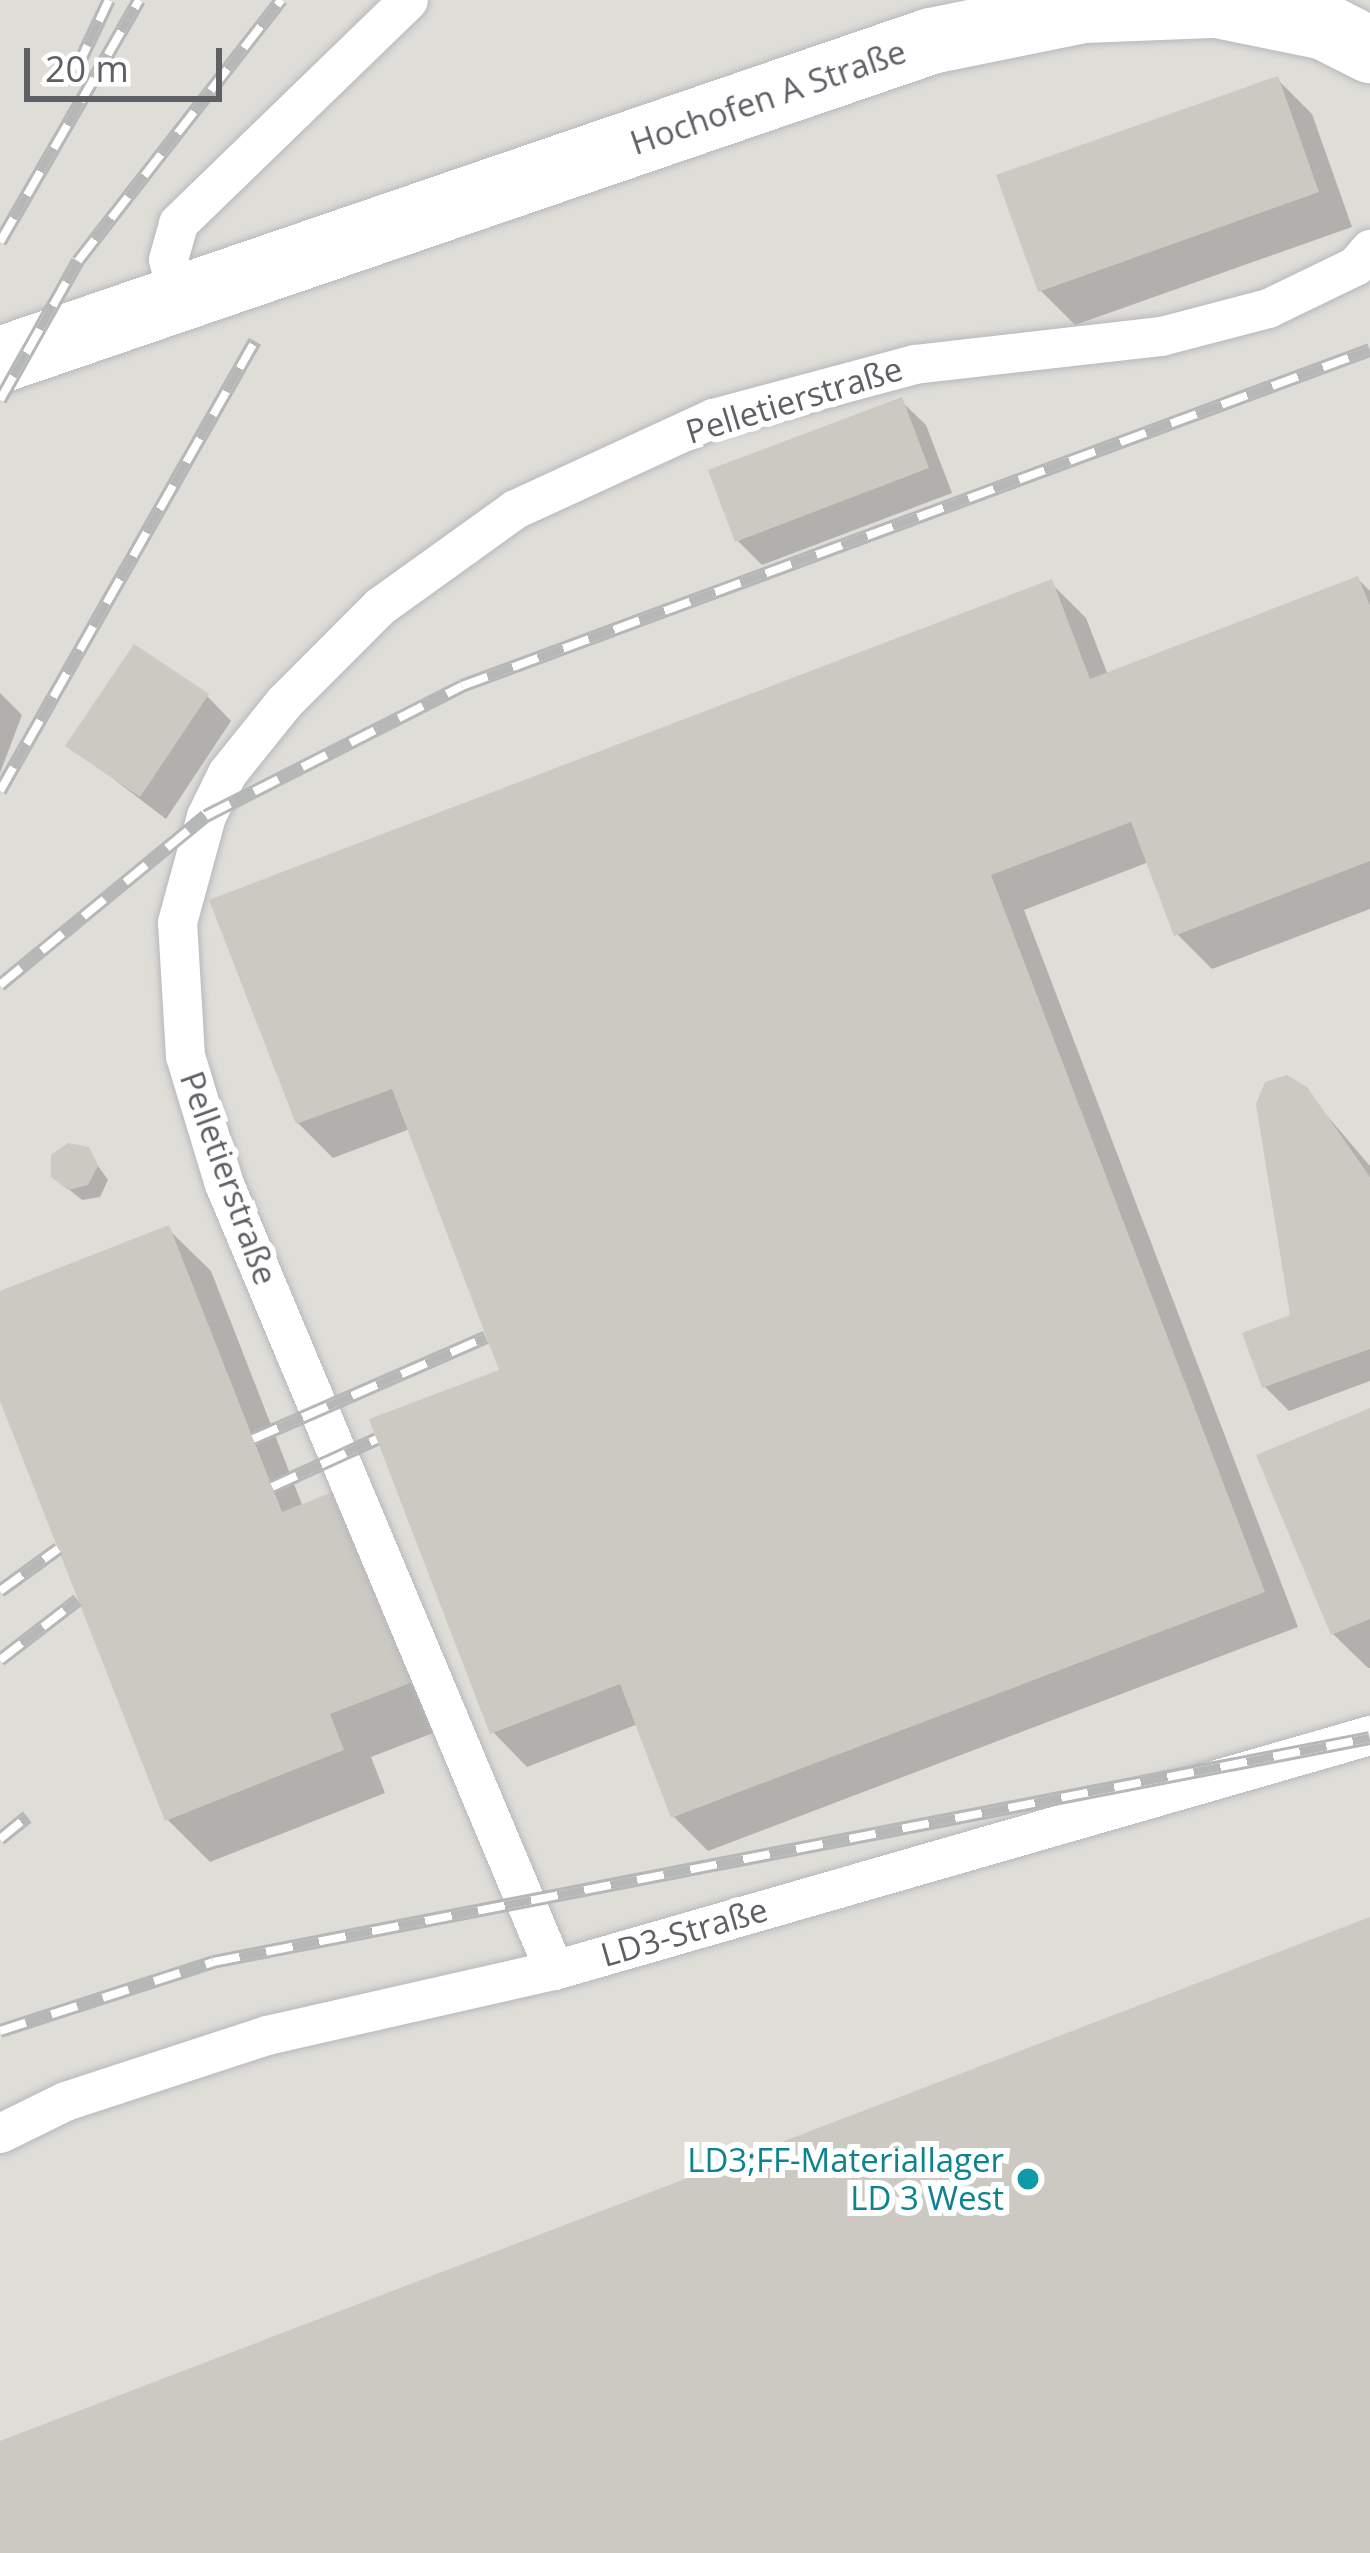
<!DOCTYPE html>
<html>
<head>
<meta charset="utf-8">
<style>
  body { margin:0 }
  #map { position:relative; width:1370px; height:2553px; overflow:hidden; background:#efeee6; font-family:"Open Sans",sans-serif }
  div>[style] { position:absolute }
  .industrial>* { inset:0; background:#deddd8 }
  .shadow>* { inset:0; background:#0003 }
  .building>* { inset:0; background:#cbc9c2 }
  .roads { filter:drop-shadow(0 0 3px #b6b8bc) drop-shadow(0 0 3px #b6b8bc) }
  .service>* { height:39px; margin:-19.5px; padding:0 19.5px; transform-origin:19.5px; border-radius:19.5px; background:#fff }
  .minor>* { height:66px; margin:-33px; padding:0 33px; transform-origin:33px; border-radius:33px; background:#fff }
  .rail>* { height:14px; margin-top:-7px; transform-origin:0; background:repeating-linear-gradient(90deg,#fff 0 27px,#b6b7b7 0 54px); box-sizing:border-box; border-block:3px solid #b6b7b7 }
  .dots>* { width:33px; height:33px; translate:-50% -50%; box-sizing:border-box; border:6px solid #fff; border-radius:50% }
  span { translate:-50% -50%; white-space:nowrap; text-align:center; line-height:1.15; -webkit-text-stroke:12px #fff; paint-order:stroke }
  .street-label { font-size:33px; color:#5e6066 }
  .culture-label { font-size:33px; color:#0d838f }
  .right { translate:-100% -50%; text-align:right }
  .scale { position:absolute; left:24px; top:48px; width:198px; height:54px; box-sizing:border-box; border:6px solid #5e6066; border-top:0; padding-left:15px; font-size:36px; line-height:42px; white-space:nowrap; color:#5e6066; -webkit-text-stroke:9px #fff; paint-order:stroke }
</style>
</head>
<body>
<div id="map">
  <div class="industrial">
    <div style="clip-path:polygon(0 0,1370px 0,1370px 2553px,0 2553px)"></div>
  </div>
  <div class="shadow">
    <div style="clip-path:polygon(1277px 79px,1312px 114px,1352px 227px,1075px 325px,1040px 290px)"></div>
    <div style="clip-path:polygon(901px 401px,926px 425px,952px 493px,762px 565px,738px 541px)"></div>
    <div style="clip-path:polygon(1358px 579px,1370px 591px,1370px 909px,1212px 969px,1177px 934px,1149px 862px,1024px 910px,1298px 1627px,708px 1851px,673px 1816px,638px 1724px,527px 1767px,493px 1732px,503px 1372px,410px 1129px,333px 1158px,298px 1123px,1051px 583px,1086px 618px,1108px 675px)"></div>
    <div style="clip-path:polygon(0 693px,22px 715px,0 773px)"></div>
    <div style="clip-path:polygon(207px 696px,231px 721px,166px 819px,69px 745px)"></div>
    <div style="clip-path:polygon(1305px 1090px,1370px 1166px,1370px 1381px,1289px 1411px,1264px 1386px,1296px 1316px)"></div>
    <div style="clip-path:polygon(87px 1150px,108px 1180px,100px 1197px,82px 1200px,67px 1188px)"></div>
    <div style="clip-path:polygon(168px 1229px,211px 1271px,303px 1507px,454px 1725px,371px 1757px,385px 1793px,210px 1862px,167px 1819px,0 1392px,0 1295px)"></div>
    <div style="clip-path:polygon(1370px 1412px,1370px 1668px,1368px 1668px,1333px 1634px)"></div>
  </div>
  <div class="building">
    <div style="clip-path:polygon(1278px 76px,1319px 192px,1038px 292px,996px 175px)"></div>
    <div style="clip-path:polygon(902px 397px,929px 468px,735px 542px,708px 470px)"></div>
    <div style="clip-path:polygon(1358px 576px,1370px 606px,1370px 861px,1174px 936px,1131px 822px,991px 875px,1265px 1592px,671px 1818px,620px 1684px,490px 1734px,369px 1419px,499px 1370px,392px 1089px,296px 1124px,209px 900px,1052px 579px,1090px 679px)"></div>
    <div style="clip-path:polygon(134px 644px,209px 694px,140px 797px,65px 746px)"></div>
    <div style="clip-path:polygon(1287px 1075px,1307px 1087px,1370px 1177px,1370px 1349px,1262px 1388px,1242px 1333px,1290px 1315px,1256px 1104px,1265px 1082px)"></div>
    <div style="clip-path:polygon(68px 1143px,89px 1147px,98px 1166px,88px 1185px,68px 1190px,51px 1177px,51px 1155px)"></div>
    <div style="clip-path:polygon(169px 1225px,282px 1512px,338px 1490px,413px 1682px,330px 1714px,344px 1750px,165px 1821px,0 1401px,0 1291px)"></div>
    <div style="clip-path:polygon(1370px 1408px,1370px 1619px,1331px 1635px,1256px 1455px)"></div>
    <div style="clip-path:polygon(1370px 1917px,1370px 2553px,0 2553px,0 2441px)"></div>
  </div>
  <div class="roads">
    <div class="service">
      <div style="left:179px;top:299px;width:41px;rotate:-105.4deg"></div>
      <div style="left:168px;top:259px;width:37px;rotate:-74deg"></div>
      <div style="left:178px;top:223px;width:320px;rotate:-44.1deg"></div>
      <div style="left:554px;top:1970px;width:852px;rotate:-112.77deg"></div>
      <div style="left:224px;top:1184px;width:134px;rotate:-106.9deg"></div>
      <div style="left:185px;top:1056px;width:134px;rotate:-93.4deg"></div>
      <div style="left:177px;top:922px;width:110px;rotate:-74.7deg"></div>
      <div style="left:206px;top:816px;width:48px;rotate:-64deg"></div>
      <div style="left:227px;top:773px;width:91px;rotate:-51.2deg"></div>
      <div style="left:284px;top:702px;width:136px;rotate:-45deg"></div>
      <div style="left:380px;top:606px;width:166px;rotate:-35.7deg"></div>
      <div style="left:515px;top:509px;width:218px;rotate:-24.7deg"></div>
      <div style="left:713px;top:418px;width:208px;rotate:-15deg"></div>
      <div style="left:914px;top:364px;width:249px;rotate:-6.5deg"></div>
      <div style="left:1161px;top:336px;width:111px;rotate:-14.7deg"></div>
      <div style="left:1268px;top:308px;width:97px;rotate:-25.8deg"></div>
      <div style="left:1355px;top:266px;width:23px;rotate:-49deg"></div>
      <div style="left:0;top:2133px;width:72px;rotate:-26.2deg"></div>
      <div style="left:65px;top:2101px;width:213px;rotate:-18.1deg"></div>
      <div style="left:267px;top:2035px;width:294px;rotate:-12.8deg"></div>
      <div style="left:554px;top:1970px;width:849px;rotate:-16.07deg"></div>
    </div>
    <div class="minor">
      <div style="left:0;top:360px;width:984px;rotate:-18.91deg"></div>
      <div style="left:931px;top:41px;width:156px;rotate:-11.5deg"></div>
      <div style="left:1084px;top:10px;width:133px;rotate:-2.2deg"></div>
      <div style="left:1217px;top:5px;width:110px;rotate:11.5deg"></div>
      <div style="left:1325px;top:27px;width:51px;rotate:27.1deg"></div>
    </div>
  </div>
  <div class="rail">
    <div style="left:76px;top:70px;width:77px;rotate:-64.8deg"></div>
    <div style="left:0;top:242px;width:279px;rotate:-60.1deg"></div>
    <div style="left:0;top:400px;width:159px;rotate:-60.7deg"></div>
    <div style="left:78px;top:261px;width:331px;rotate:-52.1deg"></div>
    <div style="left:0;top:791px;width:517px;rotate:-60.46deg"></div>
    <div style="left:0;top:985px;width:266px;rotate:-39.4deg"></div>
    <div style="left:206px;top:816px;width:287px;rotate:-26.9deg"></div>
    <div style="left:462px;top:686px;width:968px;rotate:-20.31deg"></div>
    <div style="left:253px;top:1439px;width:254px;rotate:-23.6deg"></div>
    <div style="left:272px;top:1487px;width:115px;rotate:-24.6deg"></div>
    <div style="left:0;top:1591px;width:72px;rotate:-35.9deg"></div>
    <div style="left:0;top:1660px;width:98px;rotate:-37.6deg"></div>
    <div style="left:0;top:1839px;width:35px;rotate:-39deg"></div>
    <div style="left:0;top:2031px;width:224px;rotate:-17.9deg"></div>
    <div style="left:213px;top:1962px;width:1178px;rotate:-10.96deg"></div>
  </div>
  <div class="dots">
    <div style="left:1028px;top:2179px;background:#0f9aa8"></div>
  </div>
  <div class="street-label">
    <span style="left:768px;top:97px;rotate:-19deg">Hochofen A Straße</span>
    <span style="left:794px;top:400px;rotate:-17deg">Pelletierstraße</span>
    <span style="left:229px;top:1178px;rotate:70deg">Pelletierstraße</span>
    <span style="left:684px;top:1932px;rotate:-16deg">LD3-Straße</span>
  </div>
  <div class="culture-label">
    <span class="right" style="left:1004px;top:2179px">LD3;FF-Materiallager<br>LD 3 West</span>
  </div>
  <div class="scale">20 m</div>
</div>
</body>
</html>
